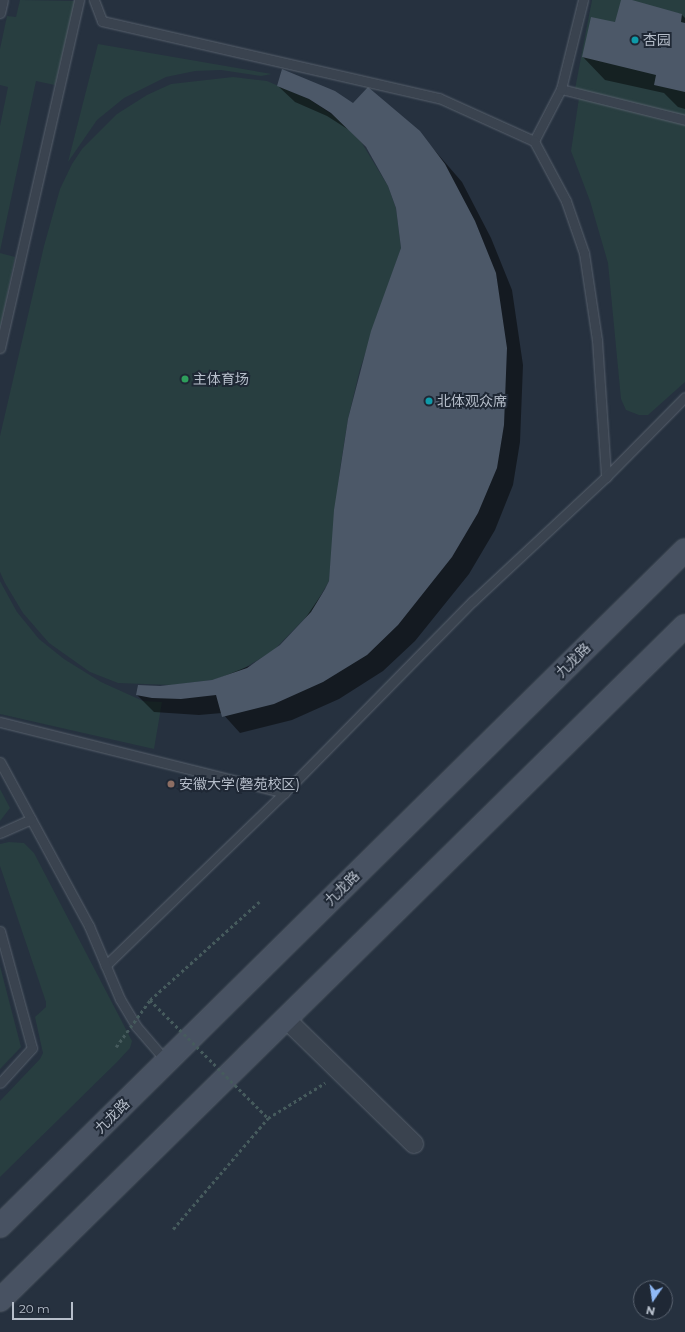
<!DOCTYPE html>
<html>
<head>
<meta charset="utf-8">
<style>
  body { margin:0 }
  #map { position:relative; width:685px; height:1332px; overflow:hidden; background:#26313f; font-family:Montserrat,"Noto Sans SC",sans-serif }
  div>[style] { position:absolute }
  .green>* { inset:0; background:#283e40 }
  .shadow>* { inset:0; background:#0007 }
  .building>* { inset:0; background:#4c5868 }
  .path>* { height:2.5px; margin-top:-1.25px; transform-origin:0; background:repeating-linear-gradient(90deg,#465b5d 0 3px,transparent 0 6px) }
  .roads { filter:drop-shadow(0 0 1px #58616d) drop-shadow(0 0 1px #58616d) }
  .lane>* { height:9px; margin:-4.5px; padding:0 4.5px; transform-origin:4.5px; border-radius:4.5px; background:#3a434f }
  .street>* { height:18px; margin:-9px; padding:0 9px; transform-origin:9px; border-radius:9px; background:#3a434f }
  .secondary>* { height:22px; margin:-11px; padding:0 11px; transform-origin:11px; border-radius:11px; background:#485262 }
  .path-bridge>* { height:2.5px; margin-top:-1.25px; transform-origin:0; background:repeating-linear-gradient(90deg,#465b5d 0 3px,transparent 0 6px) }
  .dots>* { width:11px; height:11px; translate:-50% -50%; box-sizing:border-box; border:2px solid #1f2835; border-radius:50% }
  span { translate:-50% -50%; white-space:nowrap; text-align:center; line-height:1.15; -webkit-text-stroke:4px #1f2835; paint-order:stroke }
  .poi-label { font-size:14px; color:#b6beca }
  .left { translate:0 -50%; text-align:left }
  .street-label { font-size:14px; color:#b6beca }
  .north { position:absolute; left:633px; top:1280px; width:40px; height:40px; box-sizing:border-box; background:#1f2835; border:1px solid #5b6471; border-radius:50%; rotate:193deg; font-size:11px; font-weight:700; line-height:16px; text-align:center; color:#b6beca }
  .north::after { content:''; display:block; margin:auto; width:14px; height:18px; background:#8fb9f6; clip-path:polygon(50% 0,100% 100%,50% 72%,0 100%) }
  .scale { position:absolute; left:12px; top:1302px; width:61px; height:18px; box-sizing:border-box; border:2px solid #b6beca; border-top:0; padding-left:5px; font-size:12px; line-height:14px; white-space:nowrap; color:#b6beca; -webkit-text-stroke:3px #1f2835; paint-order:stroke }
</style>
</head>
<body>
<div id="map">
  <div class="green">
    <div style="clip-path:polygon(20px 0,75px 1px,55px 85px,36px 81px,0 251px,0 126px,8px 87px,0 85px,0 49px,7px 16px,16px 17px)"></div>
    <div style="clip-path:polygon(592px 0,685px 0,685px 116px,575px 89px)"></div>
    <div style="clip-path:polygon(98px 44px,272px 74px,261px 76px,221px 70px,195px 71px,166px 77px,124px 98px,97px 120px,68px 162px)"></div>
    <div style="clip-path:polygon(233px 77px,267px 81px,309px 99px,337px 118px,360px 140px,388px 186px,396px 208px,401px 248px,360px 369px,348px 419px,340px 469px,329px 581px,311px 612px,273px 651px,236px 673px,212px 680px,172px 685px,118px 683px,90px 672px,49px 643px,23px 613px,5px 583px,0 572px,0 436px,44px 246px,60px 189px,72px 164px,82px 149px,117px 114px,147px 95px,171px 84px)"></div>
    <div style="clip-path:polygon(579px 98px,685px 124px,685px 382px,648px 415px,639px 415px,626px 410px,621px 399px,608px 263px,590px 201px,571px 151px)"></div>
    <div style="clip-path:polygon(0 253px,15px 257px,0 328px)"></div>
    <div style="clip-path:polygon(0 581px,17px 612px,39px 639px,64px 659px,101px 682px,143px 701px,162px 702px,154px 749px,0 714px)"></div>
    <div style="clip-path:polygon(0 789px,10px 808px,0 821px)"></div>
    <div style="clip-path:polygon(9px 842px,24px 843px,34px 853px,132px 1041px,130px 1048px,117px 1062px,0 1177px,0 1101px,40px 1059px,43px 1053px,35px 1017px,46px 1007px,46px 1002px,0 866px,0 844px)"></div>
    <div style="clip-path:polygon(0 966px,21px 1047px,0 1069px)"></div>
  </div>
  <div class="shadow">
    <div style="clip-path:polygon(622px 0,681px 14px,685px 18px,685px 109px,678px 107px,664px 93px,605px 80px,583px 57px,616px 24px)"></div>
    <div style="clip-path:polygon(278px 86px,353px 105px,430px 145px,462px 182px,491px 238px,512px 290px,523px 365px,520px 442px,513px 485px,495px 530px,469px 574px,415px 641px,383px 671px,339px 699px,292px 720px,240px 733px,222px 713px,199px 715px,154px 712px,137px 695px,160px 687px,212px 681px,254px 664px,280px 646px,302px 623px,330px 582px,402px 248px,397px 208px,389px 186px,367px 148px,349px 130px,327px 116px,295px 102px)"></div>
  </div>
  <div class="building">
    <div style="clip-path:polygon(621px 0,632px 0,682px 14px,681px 22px,685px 23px,685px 92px,654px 85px,656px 75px,582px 57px,591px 17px,615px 22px)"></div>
    <div style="clip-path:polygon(282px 69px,335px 91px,353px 103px,368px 87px,420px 131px,445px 164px,475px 221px,496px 273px,507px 348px,504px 425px,497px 468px,478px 513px,452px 557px,398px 625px,367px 655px,323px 682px,274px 704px,222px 717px,216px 695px,181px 699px,152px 698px,136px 695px,138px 685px,160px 686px,212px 680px,247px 668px,280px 645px,311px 612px,325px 589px,329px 581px,334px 510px,348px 419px,371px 331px,401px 248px,396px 208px,388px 186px,366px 147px,331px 113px,309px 99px,277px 86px)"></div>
  </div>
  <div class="path">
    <div style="left:173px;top:1229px;width:146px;rotate:-49.4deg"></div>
    <div style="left:268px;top:1118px;width:67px;rotate:-31.6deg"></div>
  </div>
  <div class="roads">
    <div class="lane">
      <div style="left:94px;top:0;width:22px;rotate:69deg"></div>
      <div style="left:102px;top:21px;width:346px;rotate:12.9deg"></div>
      <div style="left:439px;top:98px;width:104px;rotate:24.4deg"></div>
      <div style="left:534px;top:141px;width:59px;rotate:-62.6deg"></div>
      <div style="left:561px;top:89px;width:128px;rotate:14deg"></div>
      <div style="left:0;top:13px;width:13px;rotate:-77deg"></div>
      <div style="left:561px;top:89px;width:92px;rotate:-76.1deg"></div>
      <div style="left:534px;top:141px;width:68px;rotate:61.9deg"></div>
      <div style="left:566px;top:201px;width:55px;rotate:70.9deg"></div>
      <div style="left:584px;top:253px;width:88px;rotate:81.5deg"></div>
      <div style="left:597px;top:340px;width:137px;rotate:86.2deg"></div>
      <div style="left:0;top:348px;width:357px;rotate:-77.2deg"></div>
      <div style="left:0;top:722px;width:293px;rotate:14deg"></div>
      <div style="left:284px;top:793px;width:248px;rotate:136deg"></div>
      <div style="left:0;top:762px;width:187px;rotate:61.5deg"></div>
      <div style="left:89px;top:926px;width:79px;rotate:67deg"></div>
      <div style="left:120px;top:999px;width:31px;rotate:59deg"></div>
      <div style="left:136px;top:1026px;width:48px;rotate:49.3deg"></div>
      <div style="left:284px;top:793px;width:269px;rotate:-45.5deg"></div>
      <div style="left:473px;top:601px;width:182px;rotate:-43deg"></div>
      <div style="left:606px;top:477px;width:112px;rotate:-45.4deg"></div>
      <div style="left:0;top:833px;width:34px;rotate:-24deg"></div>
      <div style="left:0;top:931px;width:121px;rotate:74.7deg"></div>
      <div style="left:32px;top:1048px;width:47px;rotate:132.4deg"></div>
    </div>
    <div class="street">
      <div style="left:286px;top:1019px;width:179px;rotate:44.3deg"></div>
    </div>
    <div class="secondary">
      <div style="left:0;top:1226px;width:962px;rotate:-44.62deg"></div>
      <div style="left:0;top:1300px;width:961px;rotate:-44.54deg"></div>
    </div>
  </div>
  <div class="path-bridge">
    <div style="left:150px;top:1000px;width:167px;rotate:45deg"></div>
    <div style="left:116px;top:1047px;width:58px;rotate:-54.1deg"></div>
    <div style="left:150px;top:1000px;width:147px;rotate:-42deg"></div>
  </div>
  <div class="dots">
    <div style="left:635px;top:40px;background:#0f9aa8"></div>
    <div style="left:185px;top:379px;background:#2e9e5b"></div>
    <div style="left:429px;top:401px;background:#0f9aa8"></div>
    <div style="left:171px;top:784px;background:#8d6e63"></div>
  </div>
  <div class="poi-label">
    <span class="left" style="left:643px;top:40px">杏园</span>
    <span class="left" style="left:193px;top:379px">主体育场</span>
    <span class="left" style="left:437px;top:401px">北体观众席</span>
    <span class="left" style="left:179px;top:784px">安徽大学(磬苑校区)</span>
  </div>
  <div class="street-label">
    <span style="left:573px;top:660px;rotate:-45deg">九龙路</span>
    <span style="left:342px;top:888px;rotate:-45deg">九龙路</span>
    <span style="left:112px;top:1116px;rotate:-45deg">九龙路</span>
  </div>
  <div class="north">N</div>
  <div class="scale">20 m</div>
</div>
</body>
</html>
